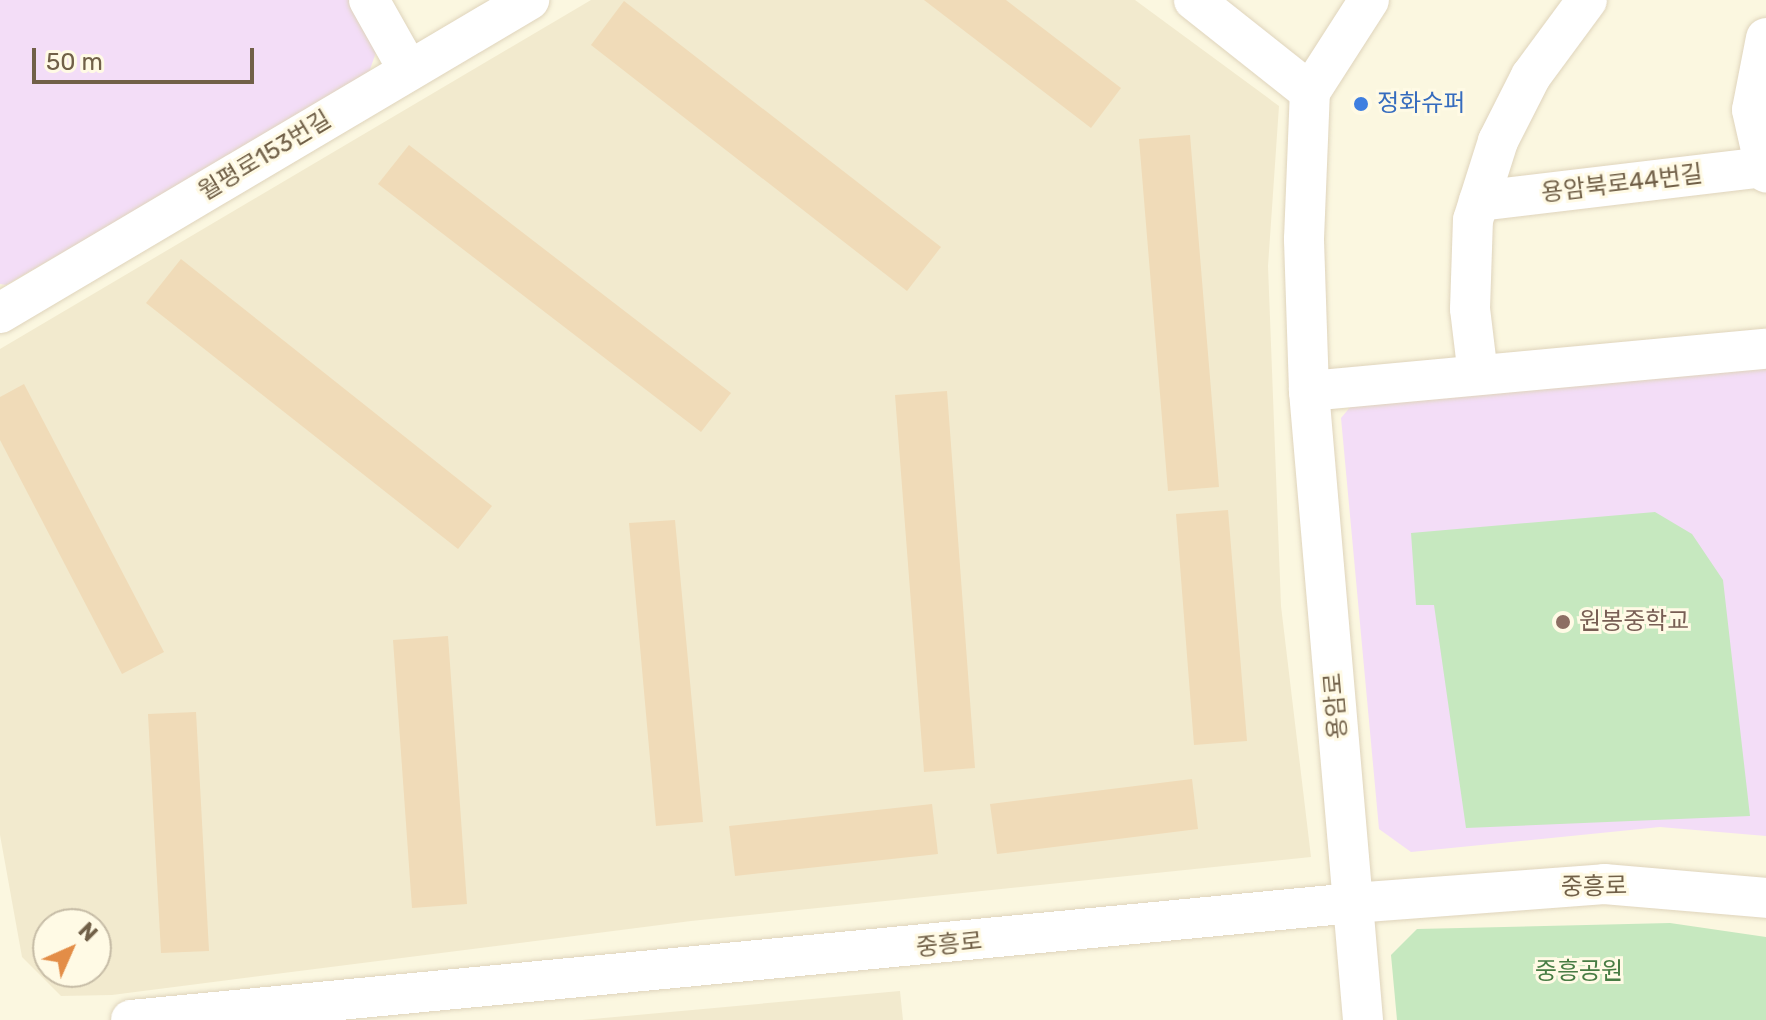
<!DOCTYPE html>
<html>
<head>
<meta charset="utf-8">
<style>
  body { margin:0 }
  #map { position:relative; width:1766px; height:1020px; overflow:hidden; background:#fbf7e0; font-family:Rubik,"Noto Sans KR",sans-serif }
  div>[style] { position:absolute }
  .residential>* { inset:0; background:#f2eace }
  .education>* { inset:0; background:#f3ddf7 }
  .green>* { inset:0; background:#c6e8bf }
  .building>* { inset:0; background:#f0dbb8 }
  .roads { filter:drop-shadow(0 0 2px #dfd4bc) drop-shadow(0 0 2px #dfd4bc) }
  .minor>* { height:40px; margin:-20px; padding:0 20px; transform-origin:20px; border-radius:20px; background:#fff }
  .dots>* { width:22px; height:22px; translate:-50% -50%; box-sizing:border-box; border:4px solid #fffae5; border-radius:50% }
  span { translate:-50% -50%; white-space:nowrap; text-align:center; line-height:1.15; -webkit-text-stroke:6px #fffae5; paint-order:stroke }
  .shop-label { font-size:24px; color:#366cbe }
  .left { translate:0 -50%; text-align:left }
  .street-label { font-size:24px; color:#716048 }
  .education-label { font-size:24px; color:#785e54 }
  .park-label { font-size:24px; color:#477c43 }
  .north { position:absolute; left:32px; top:908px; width:80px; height:80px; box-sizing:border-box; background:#fffae5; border:2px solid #c6bca6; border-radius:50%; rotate:45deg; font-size:22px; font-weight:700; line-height:32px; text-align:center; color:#716048 }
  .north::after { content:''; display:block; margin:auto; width:28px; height:36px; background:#e38d47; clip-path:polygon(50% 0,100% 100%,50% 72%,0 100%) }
  .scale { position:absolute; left:32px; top:48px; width:222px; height:36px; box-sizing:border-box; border:4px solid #716048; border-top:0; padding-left:10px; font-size:24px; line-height:28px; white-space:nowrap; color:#716048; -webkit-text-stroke:6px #fffae5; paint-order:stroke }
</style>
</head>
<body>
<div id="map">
  <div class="residential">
    <div style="clip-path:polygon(evenodd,591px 0,1135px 0,1279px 106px,1268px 266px,1281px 606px,1311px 857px,691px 921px,112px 995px,61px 996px,22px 957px,0 835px,0 349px,591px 0,48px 924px,96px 924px,96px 972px,48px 972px,48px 924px)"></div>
    <div style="clip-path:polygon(900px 991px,903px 1020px,582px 1020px)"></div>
  </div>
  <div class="education">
    <div style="clip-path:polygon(0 0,357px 0,380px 41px,367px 78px,6px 285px,0 284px)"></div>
    <div style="clip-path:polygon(1766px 359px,1766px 836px,1660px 827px,1411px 852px,1379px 829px,1341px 418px,1362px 393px)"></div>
  </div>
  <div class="green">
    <div style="clip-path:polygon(1655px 512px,1692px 534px,1723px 580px,1750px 816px,1466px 828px,1434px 605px,1416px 605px,1411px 533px)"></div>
    <div style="clip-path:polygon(1670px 923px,1766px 937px,1766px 1020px,1397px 1020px,1391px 955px,1417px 929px)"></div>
  </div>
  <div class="building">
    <div style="clip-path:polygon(924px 0,1006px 0,1121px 88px,1091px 128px)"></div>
    <div style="clip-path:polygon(624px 1px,941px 247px,907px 291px,591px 45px)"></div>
    <div style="clip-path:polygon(1190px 135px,1219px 487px,1168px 491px,1139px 139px)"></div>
    <div style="clip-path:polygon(409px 145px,731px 393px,701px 432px,378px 184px)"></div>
    <div style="clip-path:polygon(181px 259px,492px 506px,458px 549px,146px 303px)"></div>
    <div style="clip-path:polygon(24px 384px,164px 652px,122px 674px,0 440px,0 397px)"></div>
    <div style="clip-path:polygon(947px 391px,975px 768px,924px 772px,895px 395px)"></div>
    <div style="clip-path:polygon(1228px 510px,1247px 741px,1194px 745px,1176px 514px)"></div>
    <div style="clip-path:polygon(675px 520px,703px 822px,656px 826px,629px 523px)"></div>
    <div style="clip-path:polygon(448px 636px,467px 904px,412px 908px,393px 640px)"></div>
    <div style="clip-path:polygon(196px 712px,209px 951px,161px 953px,148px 714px)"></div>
    <div style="clip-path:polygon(1192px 779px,1198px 829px,997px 854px,990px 804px)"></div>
    <div style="clip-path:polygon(932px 804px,938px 854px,735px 876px,729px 826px)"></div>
  </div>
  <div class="roads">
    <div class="minor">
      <div style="left:369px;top:0;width:81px;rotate:60.6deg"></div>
      <div style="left:1194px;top:0;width:148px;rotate:38.4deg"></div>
      <div style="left:1766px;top:38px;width:73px;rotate:101deg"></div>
      <div style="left:1752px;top:110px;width:64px;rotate:77.3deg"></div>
      <div style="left:1479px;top:201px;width:288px;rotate:-6.8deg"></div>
      <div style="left:0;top:313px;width:615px;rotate:-30.61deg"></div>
      <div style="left:1478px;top:375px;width:66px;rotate:-96.9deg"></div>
      <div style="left:1470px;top:309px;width:89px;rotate:-88.1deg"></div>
      <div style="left:1473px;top:220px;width:83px;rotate:-72.4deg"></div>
      <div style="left:1498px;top:141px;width:73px;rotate:-63.1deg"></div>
      <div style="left:1531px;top:76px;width:94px;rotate:-53.6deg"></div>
      <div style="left:1309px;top:391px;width:459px;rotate:-5.3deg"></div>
      <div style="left:131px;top:1020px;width:1228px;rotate:-5.47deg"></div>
      <div style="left:1353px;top:903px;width:252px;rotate:-4.3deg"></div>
      <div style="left:1604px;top:884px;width:163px;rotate:4.9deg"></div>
      <div style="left:1363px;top:1020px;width:631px;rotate:-94.91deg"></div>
      <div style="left:1309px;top:391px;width:152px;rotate:-91.9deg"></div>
      <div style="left:1304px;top:239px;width:147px;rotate:-87.7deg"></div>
      <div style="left:1310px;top:92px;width:109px;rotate:-57.3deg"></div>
    </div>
  </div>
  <div class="dots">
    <div style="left:1361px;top:104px;background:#3f7fe0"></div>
    <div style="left:1563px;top:622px;background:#8d6e63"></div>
  </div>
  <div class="shop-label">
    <span class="left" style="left:1377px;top:104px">정화슈퍼</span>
  </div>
  <div class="street-label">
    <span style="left:265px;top:156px;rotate:-31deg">월평로153번길</span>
    <span style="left:1622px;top:184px;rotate:-7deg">용암북로44번길</span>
    <span style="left:1336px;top:706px;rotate:-95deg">용암로</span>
    <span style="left:1594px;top:887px;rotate:-1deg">중흥로</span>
    <span style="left:949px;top:945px;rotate:-6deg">중흥로</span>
  </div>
  <div class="education-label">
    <span class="left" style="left:1579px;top:622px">원봉중학교</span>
  </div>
  <div class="park-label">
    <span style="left:1579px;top:972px">중흥공원</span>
  </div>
  <div class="north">N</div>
  <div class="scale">50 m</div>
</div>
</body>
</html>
